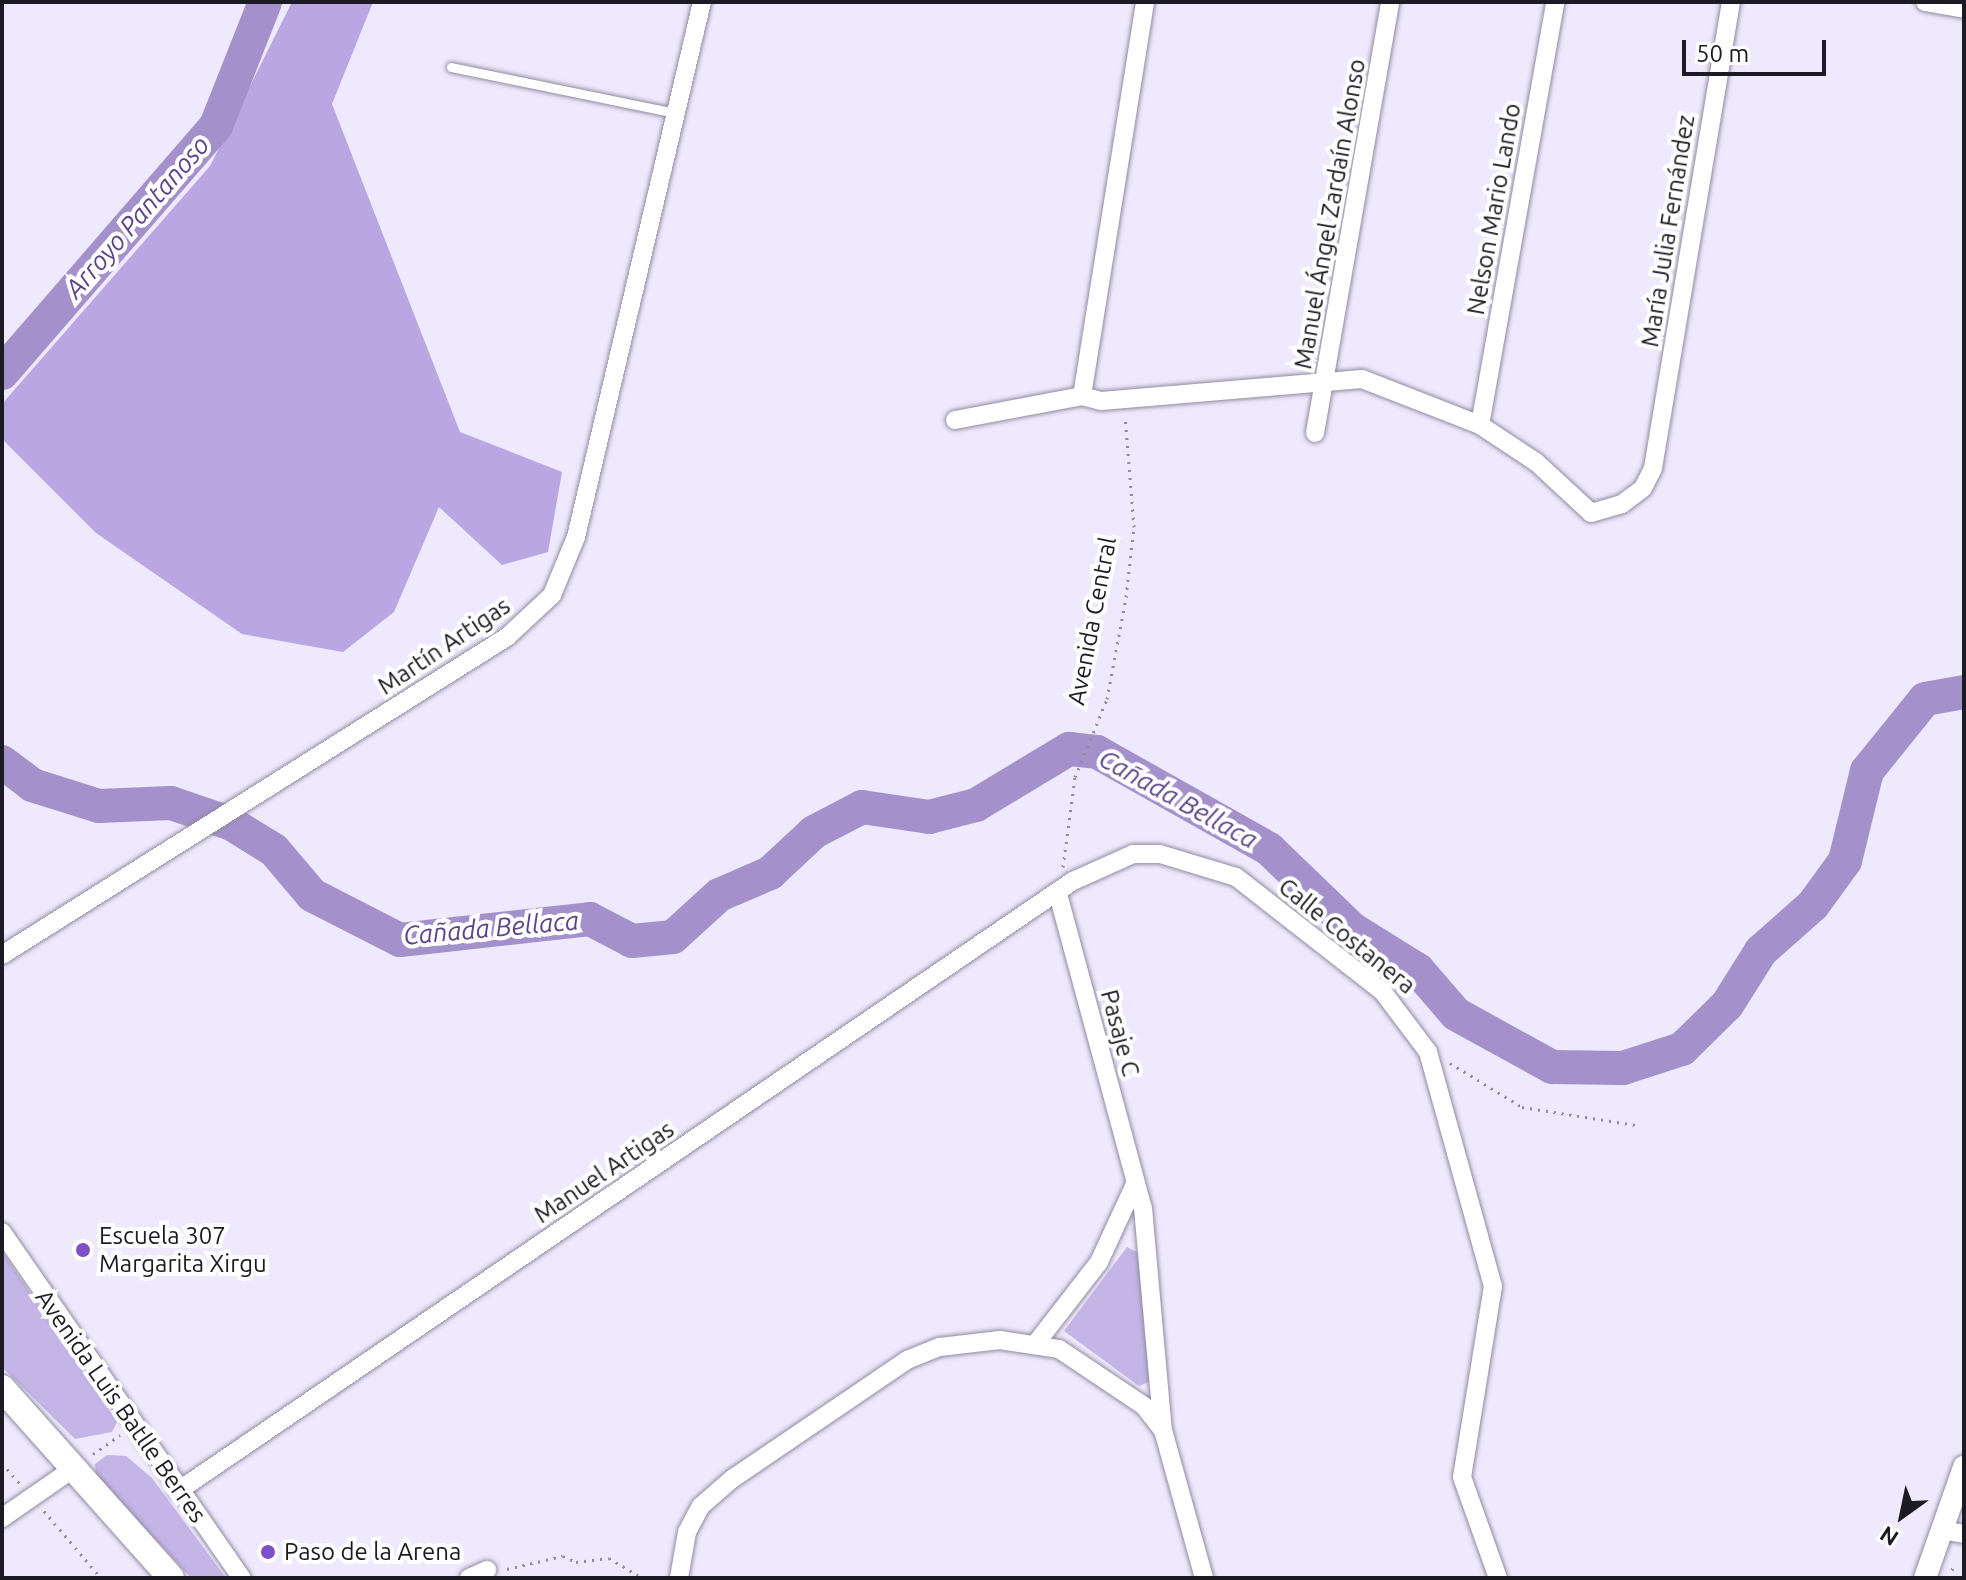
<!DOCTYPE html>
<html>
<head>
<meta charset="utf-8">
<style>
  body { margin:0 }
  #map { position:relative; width:1966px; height:1580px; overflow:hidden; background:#eee9fc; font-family:Ubuntu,sans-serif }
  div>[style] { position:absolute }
  .green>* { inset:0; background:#c4b5e7 }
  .forest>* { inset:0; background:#b9a6e3 }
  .river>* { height:34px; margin:-17px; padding:0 17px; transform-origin:17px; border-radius:17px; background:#a491cc }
  .path>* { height:3px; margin-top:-1.5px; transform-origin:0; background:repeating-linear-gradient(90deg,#8f8b99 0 2px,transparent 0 8px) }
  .roads { filter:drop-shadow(0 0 2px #918ba1) drop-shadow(0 0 2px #918ba1) }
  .service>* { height:9px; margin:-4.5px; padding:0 4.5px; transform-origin:4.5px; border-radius:4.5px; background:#fff }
  .minor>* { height:18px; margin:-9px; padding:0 9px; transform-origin:9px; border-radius:9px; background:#fff }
  .tertiary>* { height:22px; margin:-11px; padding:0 11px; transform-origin:11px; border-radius:11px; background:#fff }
  .secondary>* { height:26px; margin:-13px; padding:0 13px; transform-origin:13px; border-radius:13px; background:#fff }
  .dots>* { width:22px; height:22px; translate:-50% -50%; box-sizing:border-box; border:4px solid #fff; border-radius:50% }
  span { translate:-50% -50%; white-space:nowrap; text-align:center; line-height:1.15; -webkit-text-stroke:8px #fff; paint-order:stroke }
  .street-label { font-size:24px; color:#1c1a22 }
  .poi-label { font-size:24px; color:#1c1a22 }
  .left { translate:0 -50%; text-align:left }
  .water-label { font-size:26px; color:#5d438b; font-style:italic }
  .frame { position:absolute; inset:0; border:4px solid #1c1a22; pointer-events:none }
  .north { position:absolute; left:1862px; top:1476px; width:80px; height:80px; -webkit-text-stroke:6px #fff; paint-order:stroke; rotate:213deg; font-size:22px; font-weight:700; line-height:32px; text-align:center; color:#1c1a22 }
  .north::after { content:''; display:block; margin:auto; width:28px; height:36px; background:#1c1a22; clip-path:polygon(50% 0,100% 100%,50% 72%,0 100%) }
  .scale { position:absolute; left:1682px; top:40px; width:144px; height:36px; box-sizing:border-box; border:4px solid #1c1a22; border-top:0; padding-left:10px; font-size:24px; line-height:28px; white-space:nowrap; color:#1c1a22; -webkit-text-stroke:6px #fff; paint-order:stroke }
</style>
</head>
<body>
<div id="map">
  <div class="green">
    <div style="clip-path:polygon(1127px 1247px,1139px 1253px,1151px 1381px,1139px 1386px,1064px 1331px)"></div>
    <div style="clip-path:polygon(2px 1251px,117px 1422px,112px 1432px,75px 1439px,2px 1367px)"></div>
    <div style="clip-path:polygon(107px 1455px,126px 1456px,152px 1478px,226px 1578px,191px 1578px,96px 1475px,95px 1464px)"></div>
  </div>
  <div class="forest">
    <div style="clip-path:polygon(292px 2px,373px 2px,332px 104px,460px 432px,562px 472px,548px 552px,502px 565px,439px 507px,394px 612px,343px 652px,242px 634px,96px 533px,2px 439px,2px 404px,210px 166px)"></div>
  </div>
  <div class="river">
    <div style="left:2px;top:373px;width:327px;rotate:-49.1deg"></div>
    <div style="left:216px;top:126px;width:133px;rotate:-68.4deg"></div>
    <div style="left:2px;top:762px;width:38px;rotate:37deg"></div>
    <div style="left:32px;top:785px;width:70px;rotate:17.4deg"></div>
    <div style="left:99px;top:806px;width:72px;rotate:-2.4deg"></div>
    <div style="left:171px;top:803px;width:65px;rotate:19deg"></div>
    <div style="left:232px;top:824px;width:49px;rotate:31.8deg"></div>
    <div style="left:274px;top:850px;width:59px;rotate:49.8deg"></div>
    <div style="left:312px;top:895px;width:99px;rotate:27.1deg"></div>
    <div style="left:400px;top:940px;width:191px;rotate:-6.3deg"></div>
    <div style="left:590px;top:919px;width:47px;rotate:27.6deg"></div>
    <div style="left:632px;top:941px;width:41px;rotate:-5.6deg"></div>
    <div style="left:673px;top:937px;width:62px;rotate:-42.4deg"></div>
    <div style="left:719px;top:895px;width:56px;rotate:-23.3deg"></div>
    <div style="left:770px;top:873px;width:60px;rotate:-43deg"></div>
    <div style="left:814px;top:832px;width:54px;rotate:-27.5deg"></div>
    <div style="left:862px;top:807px;width:68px;rotate:8.5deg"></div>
    <div style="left:929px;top:817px;width:49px;rotate:-14.3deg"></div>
    <div style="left:976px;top:805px;width:109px;rotate:-31.1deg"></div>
    <div style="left:1069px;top:749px;width:28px;rotate:6deg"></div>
    <div style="left:1097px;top:752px;width:197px;rotate:29.4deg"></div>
    <div style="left:1269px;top:849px;width:115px;rotate:43.9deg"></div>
    <div style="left:1352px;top:929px;width:78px;rotate:31.8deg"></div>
    <div style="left:1418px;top:970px;width:58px;rotate:49.2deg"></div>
    <div style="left:1456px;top:1014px;width:110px;rotate:28.9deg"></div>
    <div style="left:1552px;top:1067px;width:71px;rotate:0.8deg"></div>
    <div style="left:1623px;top:1068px;width:62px;rotate:-17.9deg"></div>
    <div style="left:1682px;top:1049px;width:63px;rotate:-44.4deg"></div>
    <div style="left:1727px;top:1005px;width:64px;rotate:-57.8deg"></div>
    <div style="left:1761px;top:951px;width:69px;rotate:-41.5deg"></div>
    <div style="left:1813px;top:905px;width:54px;rotate:-54deg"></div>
    <div style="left:1845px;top:861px;width:93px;rotate:-76.3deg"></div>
    <div style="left:1867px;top:771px;width:92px;rotate:-51.1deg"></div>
    <div style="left:1925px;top:699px;width:40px;rotate:-10deg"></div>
  </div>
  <div class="path">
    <div style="left:1063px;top:867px;width:91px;rotate:-82.4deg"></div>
    <div style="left:1075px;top:777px;width:84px;rotate:-67.7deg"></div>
    <div style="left:1107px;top:699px;width:104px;rotate:-79.4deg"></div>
    <div style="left:1126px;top:597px;width:70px;rotate:-83.5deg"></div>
    <div style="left:1134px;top:527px;width:111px;rotate:-94.6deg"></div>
    <div style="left:1450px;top:1063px;width:84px;rotate:31.4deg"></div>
    <div style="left:1522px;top:1107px;width:115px;rotate:9deg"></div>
    <div style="left:93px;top:1454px;width:33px;rotate:-35deg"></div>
    <div style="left:2px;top:1463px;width:28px;rotate:49deg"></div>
    <div style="left:44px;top:1511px;width:88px;rotate:49.6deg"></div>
    <div style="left:507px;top:1569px;width:57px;rotate:-13.1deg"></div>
    <div style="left:563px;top:1556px;width:14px;rotate:25deg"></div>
    <div style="left:576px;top:1562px;width:33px;rotate:-7deg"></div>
    <div style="left:609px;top:1558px;width:39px;rotate:31deg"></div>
    <div style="left:1951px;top:1578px;width:13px;rotate:-81deg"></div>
  </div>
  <div class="roads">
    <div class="service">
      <div style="left:451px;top:67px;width:229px;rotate:11.6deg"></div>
    </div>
    <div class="minor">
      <div style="left:1925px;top:2px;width:40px;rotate:10deg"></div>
      <div style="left:1082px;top:396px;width:399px;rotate:-80.9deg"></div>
      <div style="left:955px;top:420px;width:129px;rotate:-10.7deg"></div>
      <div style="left:1082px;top:396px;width:20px;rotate:15deg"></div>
      <div style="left:1101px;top:401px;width:262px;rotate:-4.8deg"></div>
      <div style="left:1362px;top:379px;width:127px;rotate:21.3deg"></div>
      <div style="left:1480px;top:425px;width:67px;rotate:33.5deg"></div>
      <div style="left:1536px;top:462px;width:75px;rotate:42.8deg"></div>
      <div style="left:1591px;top:513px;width:32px;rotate:-16deg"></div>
      <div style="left:1622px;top:504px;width:26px;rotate:-37deg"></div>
      <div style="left:1643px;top:488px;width:22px;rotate:-63deg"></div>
      <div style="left:1653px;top:468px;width:472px;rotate:-80.5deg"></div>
      <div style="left:1480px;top:425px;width:430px;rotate:-79.9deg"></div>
      <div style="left:1315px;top:433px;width:437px;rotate:-80.1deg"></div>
      <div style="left:1058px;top:894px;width:325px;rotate:74.9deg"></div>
      <div style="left:1143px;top:1208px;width:223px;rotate:84.9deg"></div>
      <div style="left:2px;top:955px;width:597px;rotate:-32.2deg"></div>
      <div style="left:507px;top:637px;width:62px;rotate:-43deg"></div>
      <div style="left:552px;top:595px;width:63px;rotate:-67.5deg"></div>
      <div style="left:576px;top:537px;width:550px;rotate:-76.75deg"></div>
      <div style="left:2px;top:1232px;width:421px;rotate:55.3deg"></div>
      <div style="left:1037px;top:1342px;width:101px;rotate:-52.2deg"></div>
      <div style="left:1099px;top:1262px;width:86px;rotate:-65.2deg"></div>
      <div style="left:178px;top:1491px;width:1083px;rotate:-34.28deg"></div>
      <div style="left:1073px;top:881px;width:66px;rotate:-24.2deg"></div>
      <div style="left:1133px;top:854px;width:27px"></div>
      <div style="left:1160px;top:854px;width:79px;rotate:16.8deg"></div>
      <div style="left:1236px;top:877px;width:187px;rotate:38deg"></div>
      <div style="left:1383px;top:992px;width:75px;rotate:53.1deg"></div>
      <div style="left:1428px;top:1052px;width:243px;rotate:74.5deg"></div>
      <div style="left:1493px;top:1286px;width:193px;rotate:99.2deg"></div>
      <div style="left:1462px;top:1477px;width:107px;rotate:70.4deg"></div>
      <div style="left:2px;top:1518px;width:88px;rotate:-34.8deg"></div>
      <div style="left:1942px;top:1530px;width:22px;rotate:10deg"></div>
      <div style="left:469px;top:1578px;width:20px;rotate:-24deg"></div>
      <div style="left:679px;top:1578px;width:47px;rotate:-80.1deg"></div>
      <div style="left:687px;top:1532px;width:30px;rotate:-62deg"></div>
      <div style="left:701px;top:1506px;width:41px;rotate:-41.1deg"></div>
      <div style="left:732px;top:1479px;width:212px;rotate:-34.2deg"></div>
      <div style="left:907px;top:1360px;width:35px;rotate:-22deg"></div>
      <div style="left:940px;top:1347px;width:60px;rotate:-6.7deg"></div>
      <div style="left:1000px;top:1340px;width:60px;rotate:8.7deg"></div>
      <div style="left:1059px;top:1349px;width:102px;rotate:33.8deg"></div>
      <div style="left:1144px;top:1406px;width:31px;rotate:52deg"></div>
      <div style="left:1163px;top:1430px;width:154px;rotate:74.5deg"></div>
    </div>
    <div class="tertiary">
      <div style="left:1925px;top:1578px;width:118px;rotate:-70.6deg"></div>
    </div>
    <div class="secondary">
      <div style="left:2px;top:1388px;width:254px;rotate:48.3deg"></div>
    </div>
  </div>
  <div class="dots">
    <div style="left:83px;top:1250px;background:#7f4fc8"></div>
    <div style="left:268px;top:1552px;background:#7f4fc8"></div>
  </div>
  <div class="street-label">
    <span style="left:1494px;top:209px;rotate:-80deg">Nelson Mario Lando</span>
    <span style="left:1330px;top:214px;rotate:-80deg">Manuel Ángel Zardaín Alonso</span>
    <span style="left:1668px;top:231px;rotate:-81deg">María Julia Fernández</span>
    <span style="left:1092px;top:621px;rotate:-79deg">Avenida Central</span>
    <span style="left:444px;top:646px;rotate:-34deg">Martín Artigas</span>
    <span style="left:1347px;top:936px;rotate:39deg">Calle Costanera</span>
    <span style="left:1120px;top:1033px;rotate:75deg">Pasaje C</span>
    <span style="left:604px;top:1172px;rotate:-34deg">Manuel Artigas</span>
    <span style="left:121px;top:1406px;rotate:55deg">Avenida Luis Batlle Berres</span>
  </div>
  <div class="poi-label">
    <span class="left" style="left:99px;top:1250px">Escuela 307<br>Margarita Xirgu</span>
    <span class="left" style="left:284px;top:1552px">Paso de la Arena</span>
  </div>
  <div class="water-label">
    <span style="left:137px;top:217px;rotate:-49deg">Arroyo Pantanoso</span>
    <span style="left:1178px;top:799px;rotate:29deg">Cañada Bellaca</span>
    <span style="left:491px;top:928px;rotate:-5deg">Cañada Bellaca</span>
  </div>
  <div class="frame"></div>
  <div class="north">N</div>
  <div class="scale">50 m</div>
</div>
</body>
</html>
